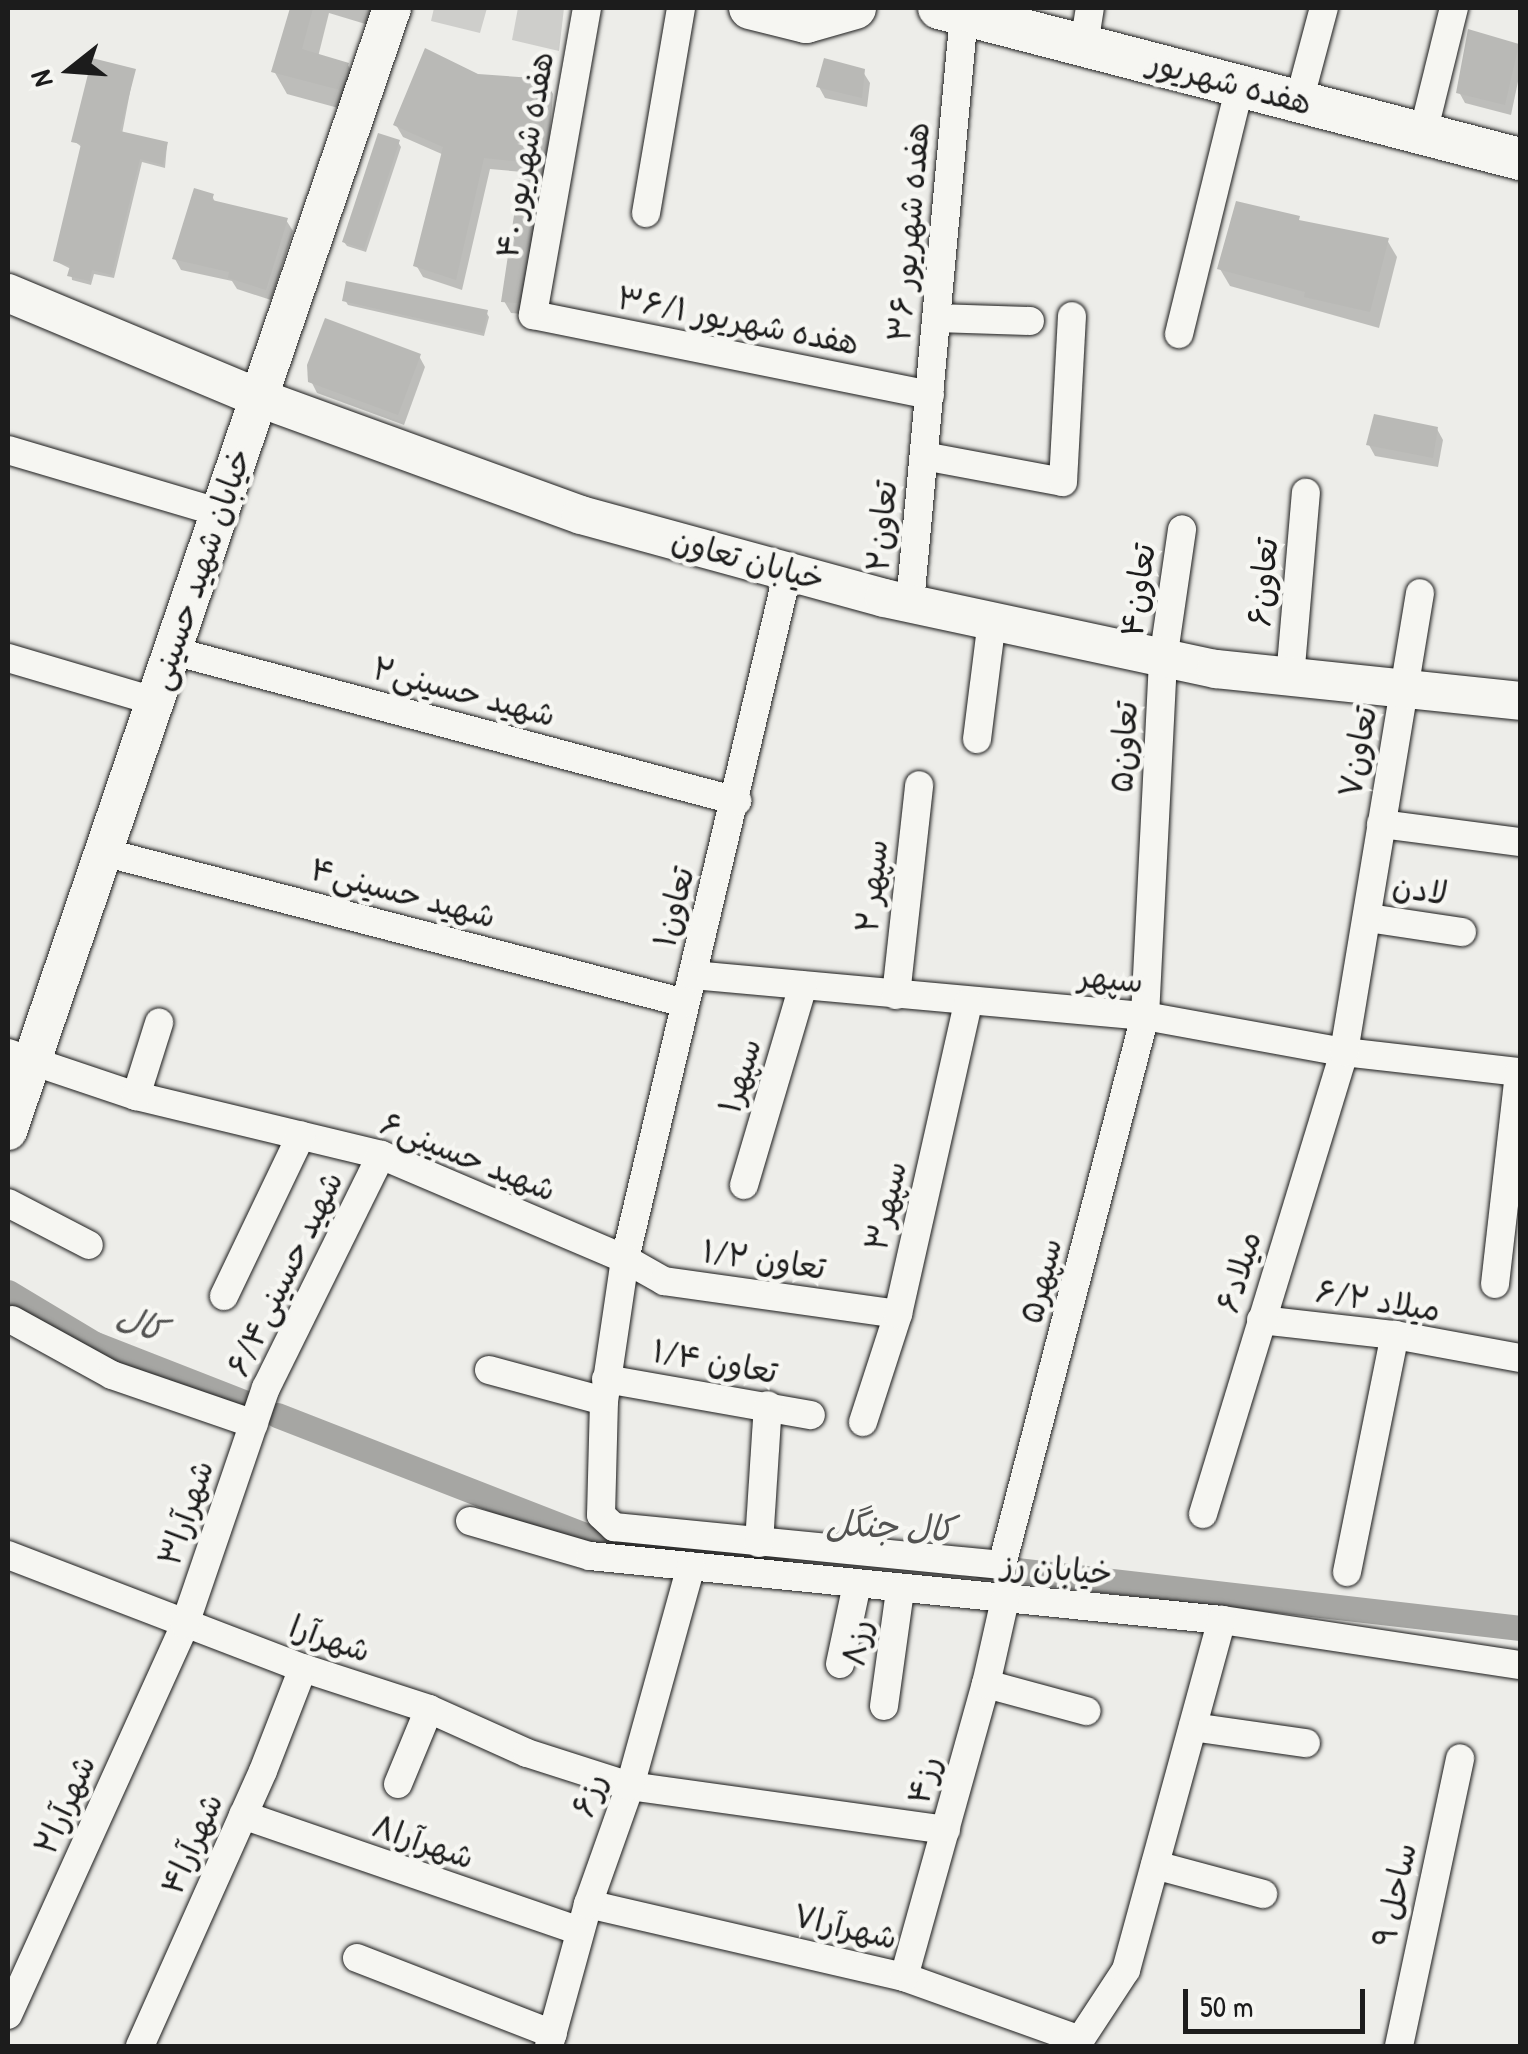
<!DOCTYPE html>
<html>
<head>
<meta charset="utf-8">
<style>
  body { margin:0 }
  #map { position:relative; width:1528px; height:2054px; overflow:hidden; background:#edede9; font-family:"Patrick Hand","Playpen Sans Arabic",sans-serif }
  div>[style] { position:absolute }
  .green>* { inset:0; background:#cececb }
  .shadow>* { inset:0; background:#0003 }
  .canal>* { height:25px; margin:-12.5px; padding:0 12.5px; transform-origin:12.5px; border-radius:12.5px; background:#a6a6a3 }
  .building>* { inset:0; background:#b9b9b6 }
  .roads { filter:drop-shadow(0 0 2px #1c1c1c) drop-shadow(0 0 2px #1c1c1c) }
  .street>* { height:28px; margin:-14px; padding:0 14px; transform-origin:14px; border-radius:14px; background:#f6f6f2 }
  .secondary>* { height:38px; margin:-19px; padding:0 19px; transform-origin:19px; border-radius:19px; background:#f6f6f2 }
  .primary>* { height:42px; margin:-21px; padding:0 21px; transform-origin:21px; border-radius:21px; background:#f6f6f2 }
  span { translate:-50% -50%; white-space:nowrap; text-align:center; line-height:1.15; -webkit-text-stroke:9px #f6f6f2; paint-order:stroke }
  .street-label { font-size:32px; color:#1c1c1c }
  .water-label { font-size:35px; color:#535352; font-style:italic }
  .frame { position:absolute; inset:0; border:10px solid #1c1c1c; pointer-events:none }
  .north { position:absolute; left:20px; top:20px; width:100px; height:100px; -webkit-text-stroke:8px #f6f6f2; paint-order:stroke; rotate:253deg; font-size:28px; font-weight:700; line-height:40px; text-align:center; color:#1c1c1c }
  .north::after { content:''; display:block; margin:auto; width:35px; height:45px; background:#1c1c1c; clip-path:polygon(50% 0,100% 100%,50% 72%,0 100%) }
  .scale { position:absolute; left:1183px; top:1989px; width:182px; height:45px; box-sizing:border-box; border:5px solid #1c1c1c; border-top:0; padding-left:12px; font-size:30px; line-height:35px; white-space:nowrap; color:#1c1c1c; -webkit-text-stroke:8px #f6f6f2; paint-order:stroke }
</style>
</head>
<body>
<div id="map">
  <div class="green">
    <div style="clip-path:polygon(434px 8px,487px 8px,480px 33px,431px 21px)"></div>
    <div style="clip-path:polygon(518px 8px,564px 8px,559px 51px,512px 40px)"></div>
  </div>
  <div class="shadow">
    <div style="clip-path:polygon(292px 8px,396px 8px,382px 29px,329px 13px,318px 57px,348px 65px,361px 88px,353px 112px,287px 94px,274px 71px)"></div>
    <div style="clip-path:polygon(1518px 46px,1520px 72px,1511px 115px,1465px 103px,1459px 92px)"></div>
    <div style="clip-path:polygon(134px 71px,122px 134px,167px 145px,165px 168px,142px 162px,114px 278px,94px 274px,91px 285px,72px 280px,71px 269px,55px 261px,83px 148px,74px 141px)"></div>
    <div style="clip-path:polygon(863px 72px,870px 83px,867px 107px,825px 98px,819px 87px)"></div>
    <div style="clip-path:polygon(478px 77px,546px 82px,553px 94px,545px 190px,523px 314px,511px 313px,504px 301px,523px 172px,490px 169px,462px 290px,423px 277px,416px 265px,444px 155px,403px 137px,396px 125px)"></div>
    <div style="clip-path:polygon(398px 142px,401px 147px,366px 252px,347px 246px,344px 242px)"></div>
    <div style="clip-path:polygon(212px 196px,216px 204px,286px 220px,293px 231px,271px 300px,237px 289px,232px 281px,181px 270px,175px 259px)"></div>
    <div style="clip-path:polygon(1300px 223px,1387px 240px,1397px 257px,1379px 328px,1230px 286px,1220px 269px)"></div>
    <div style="clip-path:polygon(345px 300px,486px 312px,489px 317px,484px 336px,348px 305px)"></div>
    <div style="clip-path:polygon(419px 356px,425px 367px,404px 425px,317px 393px,311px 381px)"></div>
    <div style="clip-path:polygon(1437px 429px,1443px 440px,1438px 467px,1375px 456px,1369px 445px)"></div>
  </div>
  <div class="canal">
    <div style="left:8px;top:1292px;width:101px;rotate:30.9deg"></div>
    <div style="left:95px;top:1344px;width:171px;rotate:21.3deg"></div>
    <div style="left:277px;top:1415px;width:364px;rotate:21.3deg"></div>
    <div style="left:616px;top:1547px;width:161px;rotate:2.8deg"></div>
    <div style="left:982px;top:1566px;width:542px;rotate:6.57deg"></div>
  </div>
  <div class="building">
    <div style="clip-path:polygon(290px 8px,313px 8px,302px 49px,349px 63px,340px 90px,271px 72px)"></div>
    <div style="clip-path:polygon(1468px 29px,1519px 44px,1505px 105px,1456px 93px)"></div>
    <div style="clip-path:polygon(425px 48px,478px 74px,548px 79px,540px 176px,517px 303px,501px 302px,522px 162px,484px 158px,456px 280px,413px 266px,443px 147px,393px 125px)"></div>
    <div style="clip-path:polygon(92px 58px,136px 69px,120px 131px,168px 142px,163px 165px,140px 159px,112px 275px,92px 270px,90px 281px,67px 276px,70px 266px,53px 261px,81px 144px,71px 142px)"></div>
    <div style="clip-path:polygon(824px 58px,865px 69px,862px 98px,816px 87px)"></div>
    <div style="clip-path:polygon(378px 133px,400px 140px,364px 249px,342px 242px)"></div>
    <div style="clip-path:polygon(194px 188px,214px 194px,212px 200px,288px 218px,266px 290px,228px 278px,229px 272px,172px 259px)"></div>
    <div style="clip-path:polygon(1236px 201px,1300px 216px,1299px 220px,1389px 238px,1370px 312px,1304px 297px,1305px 292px,1217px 269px)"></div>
    <div style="clip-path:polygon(346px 281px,488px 310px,483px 333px,342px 301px)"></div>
    <div style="clip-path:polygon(325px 318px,421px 354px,398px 415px,308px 382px,307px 365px)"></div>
    <div style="clip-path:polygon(1374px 414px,1438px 427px,1433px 458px,1366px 445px)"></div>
  </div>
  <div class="roads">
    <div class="street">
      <div style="left:587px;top:8px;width:312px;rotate:100deg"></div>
      <div style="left:533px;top:315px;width:405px;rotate:11.4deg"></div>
      <div style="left:1084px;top:45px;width:37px;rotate:-81deg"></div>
      <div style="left:1299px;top:101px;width:96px;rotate:-75deg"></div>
      <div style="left:1423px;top:133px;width:129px;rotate:-76.1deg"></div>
      <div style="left:646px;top:213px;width:208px;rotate:-80.3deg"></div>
      <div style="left:936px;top:318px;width:94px;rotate:1.8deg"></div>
      <div style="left:1179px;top:334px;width:255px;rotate:-76.2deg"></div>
      <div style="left:8px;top:450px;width:218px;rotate:16.5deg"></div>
      <div style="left:924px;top:456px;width:141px;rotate:10.6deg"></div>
      <div style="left:1063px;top:482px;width:166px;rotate:-86.9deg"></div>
      <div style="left:788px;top:571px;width:707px;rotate:103.33deg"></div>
      <div style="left:625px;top:1259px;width:144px;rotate:98.4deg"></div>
      <div style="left:604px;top:1401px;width:114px;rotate:91.5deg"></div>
      <div style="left:601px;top:1515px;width:18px;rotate:43deg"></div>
      <div style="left:614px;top:1527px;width:390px;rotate:5.6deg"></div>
      <div style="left:1002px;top:1565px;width:567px;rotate:-75.4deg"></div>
      <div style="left:1145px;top:1016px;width:356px;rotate:-87.1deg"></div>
      <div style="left:1163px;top:660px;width:132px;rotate:-81.7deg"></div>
      <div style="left:910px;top:603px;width:591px;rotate:-84.76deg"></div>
      <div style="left:173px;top:651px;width:584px;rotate:14.89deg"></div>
      <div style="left:8px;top:658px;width:152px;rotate:16.4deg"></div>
      <div style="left:1290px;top:678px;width:186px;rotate:-85.1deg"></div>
      <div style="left:977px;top:739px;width:119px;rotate:-82.8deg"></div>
      <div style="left:1381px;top:824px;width:140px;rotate:7.4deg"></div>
      <div style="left:103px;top:852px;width:601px;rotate:14.54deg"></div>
      <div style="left:1368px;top:918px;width:95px;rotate:8.5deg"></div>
      <div style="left:693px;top:975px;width:454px;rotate:5.2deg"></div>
      <div style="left:1145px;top:1016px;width:202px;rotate:10.3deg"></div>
      <div style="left:1344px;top:1052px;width:177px;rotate:6.5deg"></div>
      <div style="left:896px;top:995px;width:211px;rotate:-83.7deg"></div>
      <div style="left:8px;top:1053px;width:135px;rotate:18.6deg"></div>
      <div style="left:136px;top:1096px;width:252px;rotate:13.5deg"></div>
      <div style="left:381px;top:1155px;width:265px;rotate:23.1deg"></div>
      <div style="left:625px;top:1259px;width:45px;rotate:29.4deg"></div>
      <div style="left:664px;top:1281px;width:236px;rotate:8deg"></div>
      <div style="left:136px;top:1096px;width:77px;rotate:-72.5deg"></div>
      <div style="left:744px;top:1185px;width:208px;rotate:-73.5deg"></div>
      <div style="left:8px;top:1203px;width:91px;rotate:27.4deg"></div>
      <div style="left:1495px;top:1284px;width:213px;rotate:-83.5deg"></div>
      <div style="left:224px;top:1296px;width:178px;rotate:-64.4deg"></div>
      <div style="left:12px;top:1320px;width:114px;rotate:28.8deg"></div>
      <div style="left:112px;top:1375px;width:150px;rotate:19deg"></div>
      <div style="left:1261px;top:1320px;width:135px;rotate:6.4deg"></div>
      <div style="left:1395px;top:1335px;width:127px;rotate:10.4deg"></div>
      <div style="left:489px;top:1370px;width:119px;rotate:15.1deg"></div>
      <div style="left:606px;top:1379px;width:208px;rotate:10deg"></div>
      <div style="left:863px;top:1422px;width:114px;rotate:-72deg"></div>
      <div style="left:898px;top:1314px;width:319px;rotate:-77.3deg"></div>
      <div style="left:1203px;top:1514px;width:483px;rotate:-73deg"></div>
      <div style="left:1344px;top:1052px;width:465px;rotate:-80.6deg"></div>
      <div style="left:470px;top:1521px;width:125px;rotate:16.3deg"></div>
      <div style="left:590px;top:1556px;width:635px;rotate:5.78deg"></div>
      <div style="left:1222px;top:1620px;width:301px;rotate:8.6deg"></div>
      <div style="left:759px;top:1543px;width:138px;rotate:-86.3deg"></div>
      <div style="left:8px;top:1555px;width:316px;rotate:21deg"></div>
      <div style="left:303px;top:1668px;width:133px;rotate:18deg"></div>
      <div style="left:429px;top:1709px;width:107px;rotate:24.2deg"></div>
      <div style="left:527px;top:1753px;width:108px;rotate:17.8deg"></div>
      <div style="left:630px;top:1786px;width:319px;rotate:7.9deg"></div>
      <div style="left:1347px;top:1572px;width:242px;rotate:-78.6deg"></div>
      <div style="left:840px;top:1664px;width:82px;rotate:-78deg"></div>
      <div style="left:986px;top:1684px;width:104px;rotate:15.1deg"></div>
      <div style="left:884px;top:1706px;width:117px;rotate:-82.1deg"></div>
      <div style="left:1193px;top:1727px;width:114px;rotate:8.1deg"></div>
      <div style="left:398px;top:1784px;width:81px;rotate:-67.5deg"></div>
      <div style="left:243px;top:1815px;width:356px;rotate:19deg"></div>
      <div style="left:1155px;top:1865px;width:112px;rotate:15deg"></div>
      <div style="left:588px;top:1904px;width:324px;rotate:13deg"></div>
      <div style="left:904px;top:1977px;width:187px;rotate:19.7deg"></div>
      <div style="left:357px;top:1958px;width:210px;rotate:21.2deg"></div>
      <div style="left:904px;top:1977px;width:304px;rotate:-74.4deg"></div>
      <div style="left:986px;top:1684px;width:86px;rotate:-77.3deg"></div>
      <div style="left:8px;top:2015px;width:429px;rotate:-65.6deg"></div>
      <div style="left:185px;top:1624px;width:250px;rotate:-71.1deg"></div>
      <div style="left:266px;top:1388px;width:260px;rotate:-63.7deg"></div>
      <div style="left:1080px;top:2040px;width:84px;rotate:-56.7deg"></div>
      <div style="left:1126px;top:1970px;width:363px;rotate:-74.7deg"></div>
      <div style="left:140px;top:2046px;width:301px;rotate:-65.9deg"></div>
      <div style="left:263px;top:1771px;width:110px;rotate:-68.8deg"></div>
      <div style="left:549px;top:2046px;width:147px;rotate:-74.6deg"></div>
      <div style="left:588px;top:1904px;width:125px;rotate:-70.4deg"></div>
      <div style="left:630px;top:1786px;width:228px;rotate:-74.5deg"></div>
      <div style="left:1399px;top:2046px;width:294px;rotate:-78deg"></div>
    </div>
    <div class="secondary">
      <div style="left:8px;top:293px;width:275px;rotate:22.7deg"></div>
      <div style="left:262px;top:399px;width:339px;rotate:20deg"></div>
      <div style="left:581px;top:515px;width:314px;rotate:15.3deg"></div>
      <div style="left:884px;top:598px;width:340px;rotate:12.1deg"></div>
      <div style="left:1216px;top:669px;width:306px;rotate:6deg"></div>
      <div style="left:8px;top:1131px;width:1187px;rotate:-71.12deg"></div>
    </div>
    <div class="primary">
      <div style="left:750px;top:8px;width:58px;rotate:14deg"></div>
      <div style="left:806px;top:22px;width:51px;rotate:-15.9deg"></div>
      <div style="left:939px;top:8px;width:600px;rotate:14.57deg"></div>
    </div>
  </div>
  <div class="street-label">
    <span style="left:1230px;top:83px;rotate:15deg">هفده شهریور</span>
    <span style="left:525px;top:155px;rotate:-80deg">هفده شهریور ۴۰</span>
    <span style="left:909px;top:232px;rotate:-85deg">هفده شهریور ۳۶</span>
    <span style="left:738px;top:321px;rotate:11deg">هفده شهریور ۳۶/۱</span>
    <span style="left:882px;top:526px;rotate:-85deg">تعاون۲</span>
    <span style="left:748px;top:560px;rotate:15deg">خیابان تعاون</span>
    <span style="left:200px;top:569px;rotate:-71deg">خیابان شهید حسینی</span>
    <span style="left:1263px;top:582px;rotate:-85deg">تعاون۶</span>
    <span style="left:1138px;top:590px;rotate:-82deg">تعاون۴</span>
    <span style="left:464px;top:692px;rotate:15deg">شهید حسینی۲</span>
    <span style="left:1124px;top:747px;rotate:-87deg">تعاون۵</span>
    <span style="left:1358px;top:752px;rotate:-80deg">تعاون۷</span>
    <span style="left:872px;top:886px;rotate:-84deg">سپهر ۲</span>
    <span style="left:1420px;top:890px;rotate:9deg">لادن</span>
    <span style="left:403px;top:893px;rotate:15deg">شهید حسینی۴</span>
    <span style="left:674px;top:907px;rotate:-76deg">تعاون۱</span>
    <span style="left:1111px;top:979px;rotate:5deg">سپهر</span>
    <span style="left:740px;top:1076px;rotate:-73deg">سپهر۱</span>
    <span style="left:468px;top:1157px;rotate:22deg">شهید حسینی۶</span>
    <span style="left:886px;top:1206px;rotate:-77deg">سپهر۳</span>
    <span style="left:764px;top:1260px;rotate:8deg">تعاون ۱/۲</span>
    <span style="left:1239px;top:1272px;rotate:-73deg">میلاد۶</span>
    <span style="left:285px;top:1274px;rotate:-64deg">شهید حسینی۶/۴</span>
    <span style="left:1041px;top:1281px;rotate:-76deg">سپهر۵</span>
    <span style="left:1378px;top:1301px;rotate:9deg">میلاد ۶/۲</span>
    <span style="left:715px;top:1362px;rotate:10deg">تعاون ۱/۴</span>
    <span style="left:186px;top:1513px;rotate:-71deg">شهرآرا۳</span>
    <span style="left:1057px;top:1569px;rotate:5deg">خیابان رز</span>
    <span style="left:330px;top:1639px;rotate:19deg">شهرآرا</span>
    <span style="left:857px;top:1643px;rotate:-82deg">رز۸</span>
    <span style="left:924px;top:1780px;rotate:-75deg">رز۴</span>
    <span style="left:589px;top:1795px;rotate:-71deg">رز۶</span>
    <span style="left:65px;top:1805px;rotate:-66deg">شهرآرا۲</span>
    <span style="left:423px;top:1842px;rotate:19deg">شهرآرا۸</span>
    <span style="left:192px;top:1844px;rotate:-66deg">شهرآرا۴</span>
    <span style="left:1395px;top:1895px;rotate:-78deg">ساحل ۹</span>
    <span style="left:845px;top:1927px;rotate:13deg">شهرآرا۷</span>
  </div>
  <div class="water-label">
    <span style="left:141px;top:1323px;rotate:22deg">کال</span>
    <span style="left:890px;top:1526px;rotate:3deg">کال جنگل</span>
  </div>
  <div class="frame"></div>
  <div class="north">N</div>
  <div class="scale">50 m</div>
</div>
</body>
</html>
